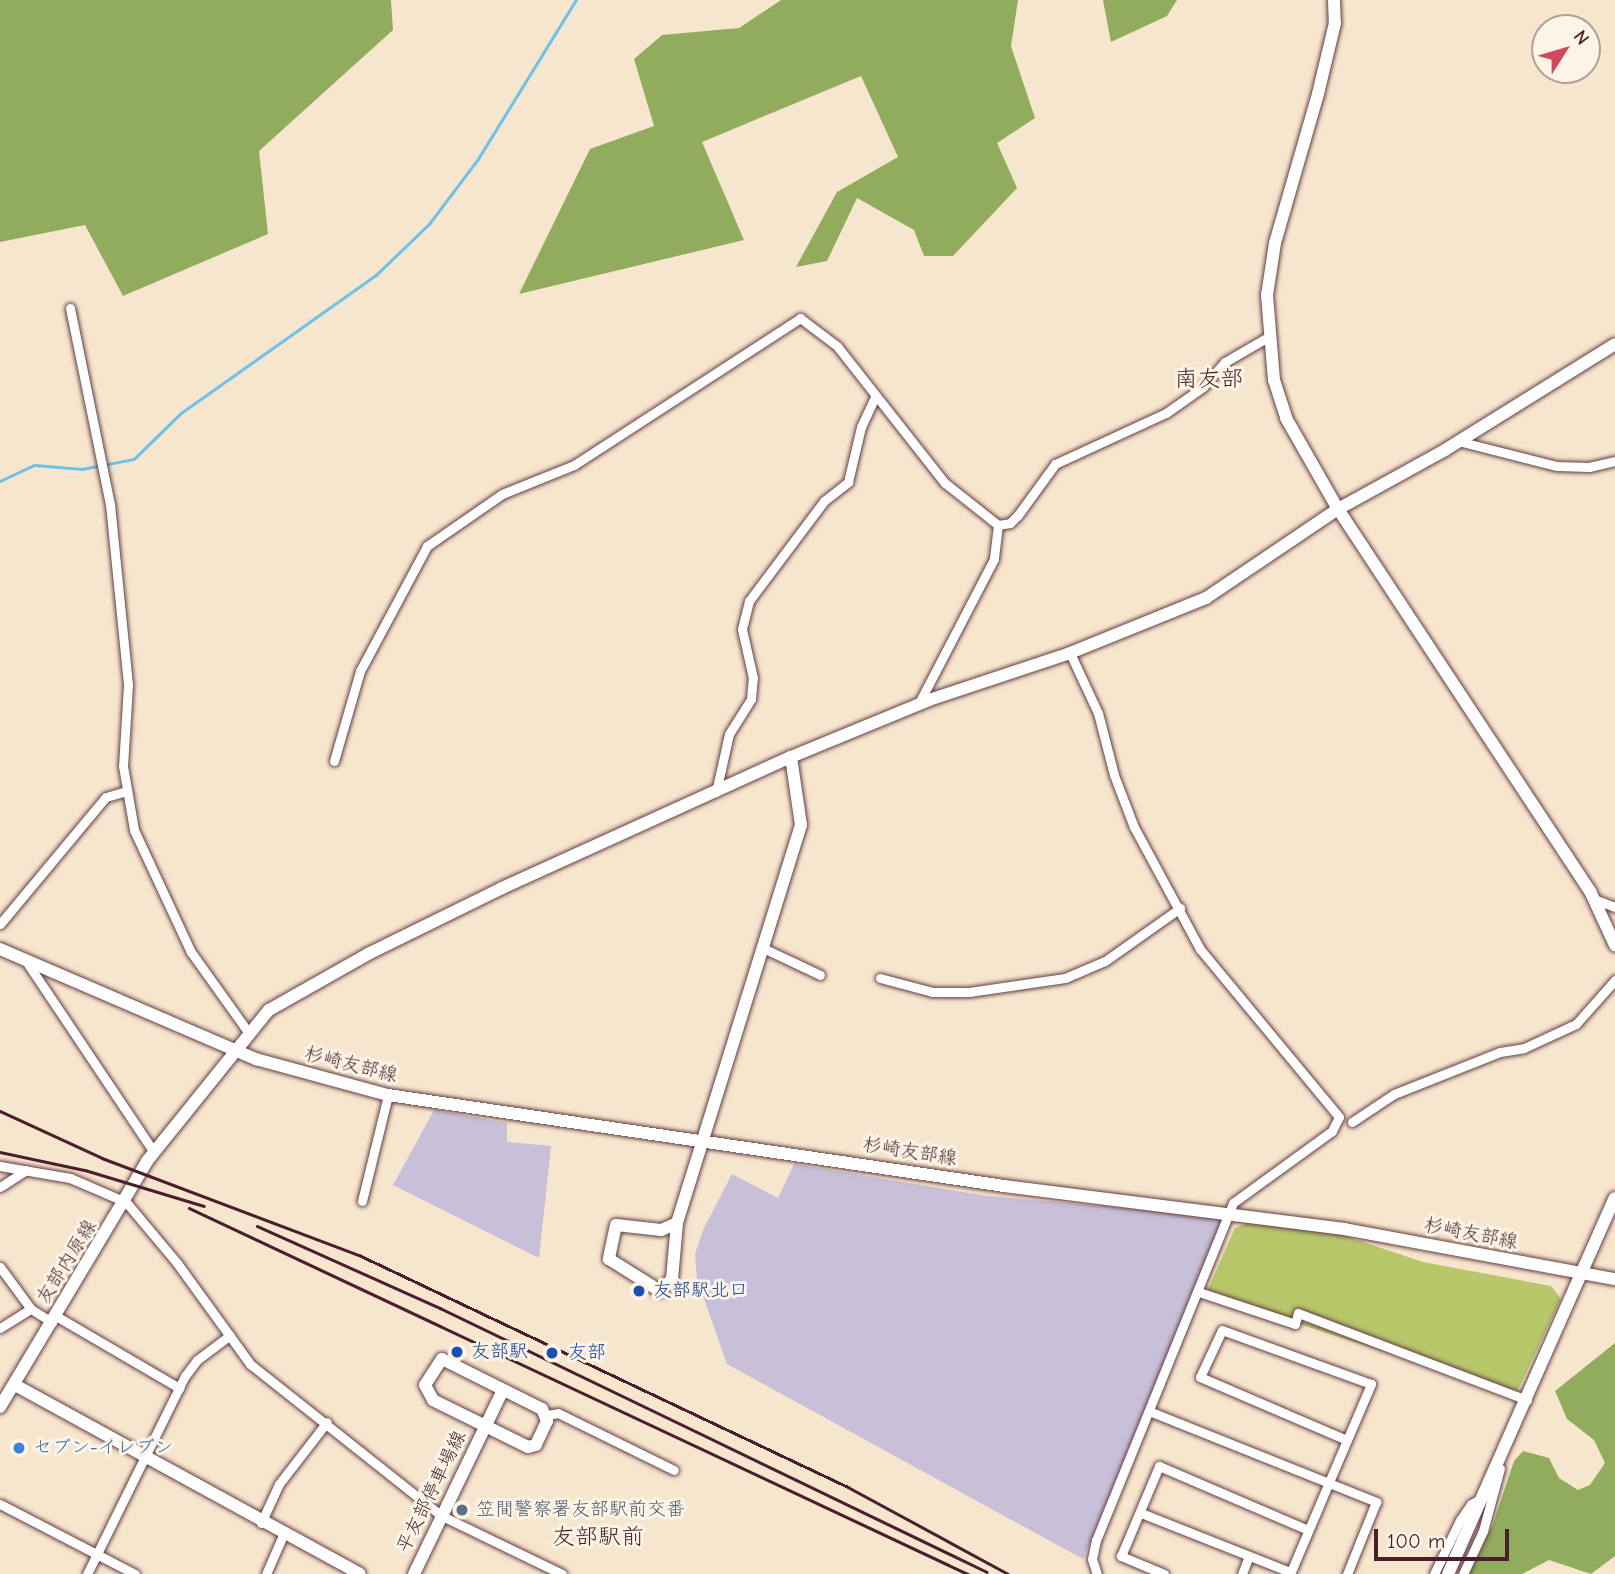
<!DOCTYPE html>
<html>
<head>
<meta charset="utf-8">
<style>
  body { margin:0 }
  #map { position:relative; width:1615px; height:1574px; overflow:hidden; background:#f7e6ce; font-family:"Comic Neue","Klee One",sans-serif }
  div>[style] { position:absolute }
  .industrial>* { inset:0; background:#c8bfd8 }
  .green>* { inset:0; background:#b8c76a }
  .forest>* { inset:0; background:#92ac5e }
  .stream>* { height:2.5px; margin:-1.25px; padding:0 1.25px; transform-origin:1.25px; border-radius:1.25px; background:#6dc2e9 }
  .roads { filter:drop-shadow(0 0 2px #643d43) drop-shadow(0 0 2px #643d43) }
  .street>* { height:9px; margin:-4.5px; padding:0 4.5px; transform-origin:4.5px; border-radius:4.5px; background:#fff }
  .secondary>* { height:12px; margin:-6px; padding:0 6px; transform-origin:6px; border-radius:6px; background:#fff }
  .rail>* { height:2.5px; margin:-1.25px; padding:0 1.25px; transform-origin:1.25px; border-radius:1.25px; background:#4a1f2b }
  .dots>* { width:19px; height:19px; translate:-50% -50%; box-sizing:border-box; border:4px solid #fcf5e5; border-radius:50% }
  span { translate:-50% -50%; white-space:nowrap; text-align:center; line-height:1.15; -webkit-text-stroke:6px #fcf5e5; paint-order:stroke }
  .street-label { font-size:19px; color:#4a1f2b }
  .transit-label { font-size:19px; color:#164399 }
  .left { translate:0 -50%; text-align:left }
  .shop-label { font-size:19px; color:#366cbe }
  .service-label { font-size:19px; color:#4e5e75 }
  .quarter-label { font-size:23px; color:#4a1f2b }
  .north { position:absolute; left:1531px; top:14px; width:70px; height:70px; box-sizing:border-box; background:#fcf5e5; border:2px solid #b59f9b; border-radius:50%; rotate:53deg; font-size:19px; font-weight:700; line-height:28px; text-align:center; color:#4a1f2b }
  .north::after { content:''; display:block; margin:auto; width:24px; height:32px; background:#d1495b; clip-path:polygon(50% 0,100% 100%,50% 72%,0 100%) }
  .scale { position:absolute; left:1374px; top:1529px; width:135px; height:32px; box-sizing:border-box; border:4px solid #4a1f2b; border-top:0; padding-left:9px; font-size:21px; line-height:24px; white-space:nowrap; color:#4a1f2b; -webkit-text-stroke:5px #fcf5e5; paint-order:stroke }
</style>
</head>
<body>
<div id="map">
  <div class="industrial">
    <div style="clip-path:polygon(434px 1110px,507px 1123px,507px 1142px,551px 1146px,539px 1258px,393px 1185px)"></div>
    <div style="clip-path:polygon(794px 1164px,987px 1196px,1218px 1216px,1222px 1227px,1083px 1559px,727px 1364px,697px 1279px,695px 1254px,703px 1230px,732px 1174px,778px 1198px)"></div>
  </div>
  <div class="green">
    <div style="clip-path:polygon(1250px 1222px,1342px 1235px,1423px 1262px,1551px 1286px,1561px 1299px,1516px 1394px,1206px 1294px,1235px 1228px)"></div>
  </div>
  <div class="forest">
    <div style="clip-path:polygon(0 0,391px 0,393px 30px,259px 151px,268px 234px,123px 296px,85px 225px,0 242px)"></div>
    <div style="clip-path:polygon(781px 0,1018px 0,1011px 46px,1035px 118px,997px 143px,1017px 188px,953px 256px,924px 256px,914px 230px,857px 198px,827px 261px,796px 267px,837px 192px,898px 157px,861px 76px,702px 142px,744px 240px,519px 294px,590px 149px,654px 126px,634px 59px,662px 35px,739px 28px)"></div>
    <div style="clip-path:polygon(1103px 0,1177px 0,1167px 16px,1111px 42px)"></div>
    <div style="clip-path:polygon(1615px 1343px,1615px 1556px,1591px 1574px,1549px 1560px,1522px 1574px,1469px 1574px,1493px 1524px,1514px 1461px,1523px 1451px,1549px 1458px,1559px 1478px,1578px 1490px,1590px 1485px,1605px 1463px,1594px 1440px,1567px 1419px,1555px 1391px)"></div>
  </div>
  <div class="stream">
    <div style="left:0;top:481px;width:38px;rotate:-25deg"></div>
    <div style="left:35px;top:465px;width:47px;rotate:4.9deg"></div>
    <div style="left:82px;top:469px;width:53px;rotate:-10.9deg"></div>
    <div style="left:134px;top:459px;width:66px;rotate:-44.4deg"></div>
    <div style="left:181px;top:413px;width:239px;rotate:-35.3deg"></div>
    <div style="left:376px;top:275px;width:74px;rotate:-43.9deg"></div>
    <div style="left:429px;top:224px;width:81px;rotate:-53deg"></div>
    <div style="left:478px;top:159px;width:187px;rotate:-58.4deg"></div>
  </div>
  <div class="roads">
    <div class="street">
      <div style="left:70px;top:308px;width:200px;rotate:78.5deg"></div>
      <div style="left:110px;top:504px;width:182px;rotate:84.3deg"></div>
      <div style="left:128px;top:685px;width:81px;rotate:93.5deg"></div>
      <div style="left:123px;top:766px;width:65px;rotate:80.2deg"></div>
      <div style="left:134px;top:830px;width:135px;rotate:65deg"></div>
      <div style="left:191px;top:952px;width:98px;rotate:54.5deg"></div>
      <div style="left:1458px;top:441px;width:102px;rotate:14.2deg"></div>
      <div style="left:1557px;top:466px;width:32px;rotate:2deg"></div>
      <div style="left:1589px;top:467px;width:27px;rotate:-13deg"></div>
      <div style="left:998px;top:525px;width:12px;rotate:-9deg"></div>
      <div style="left:1010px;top:523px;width:11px;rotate:-45deg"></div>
      <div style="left:1018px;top:515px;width:63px;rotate:-54deg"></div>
      <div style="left:1055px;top:464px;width:122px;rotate:-24.7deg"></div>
      <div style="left:1166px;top:413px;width:45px;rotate:-35.1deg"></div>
      <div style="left:1203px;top:387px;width:33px;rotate:-49deg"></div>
      <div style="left:1225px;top:362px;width:50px;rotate:-30.2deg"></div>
      <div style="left:1070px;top:653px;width:66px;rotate:65deg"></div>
      <div style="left:1098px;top:713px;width:64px;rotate:75.5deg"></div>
      <div style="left:1114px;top:775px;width:56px;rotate:69deg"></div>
      <div style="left:1134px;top:827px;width:139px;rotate:61.6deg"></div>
      <div style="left:1200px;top:949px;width:218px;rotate:50.4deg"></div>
      <div style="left:1339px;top:1117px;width:16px;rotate:117deg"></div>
      <div style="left:1332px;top:1131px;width:122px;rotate:144deg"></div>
      <div style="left:1233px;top:1203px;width:364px;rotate:112.1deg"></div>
      <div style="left:1096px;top:1540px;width:19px;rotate:102deg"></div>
      <div style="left:1092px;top:1559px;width:16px;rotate:72deg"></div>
      <div style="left:334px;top:761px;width:94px;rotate:-73.9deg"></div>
      <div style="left:360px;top:671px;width:142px;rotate:-61.8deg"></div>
      <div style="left:427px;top:546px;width:91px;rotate:-34.7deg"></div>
      <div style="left:502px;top:494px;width:78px;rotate:-21.9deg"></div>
      <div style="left:574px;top:465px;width:270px;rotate:-33deg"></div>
      <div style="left:800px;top:318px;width:46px;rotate:37.1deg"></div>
      <div style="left:837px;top:346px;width:174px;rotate:51.8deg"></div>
      <div style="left:945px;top:483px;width:68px;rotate:38.4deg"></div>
      <div style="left:998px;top:525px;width:34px;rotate:97deg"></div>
      <div style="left:994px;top:559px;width:162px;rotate:117.5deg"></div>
      <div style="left:716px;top:792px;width:59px;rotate:-77.4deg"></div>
      <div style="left:729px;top:734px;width:41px;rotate:-57.8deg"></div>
      <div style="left:751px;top:699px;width:21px;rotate:-85deg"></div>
      <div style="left:753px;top:678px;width:50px;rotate:-102.7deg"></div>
      <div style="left:742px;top:629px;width:29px;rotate:-76deg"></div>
      <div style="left:749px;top:601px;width:125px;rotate:-53.1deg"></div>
      <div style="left:824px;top:501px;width:31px;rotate:-38deg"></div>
      <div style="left:848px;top:482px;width:57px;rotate:-76.7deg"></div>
      <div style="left:861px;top:427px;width:31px;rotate:-65deg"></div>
      <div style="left:1594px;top:899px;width:22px;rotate:21deg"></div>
      <div style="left:0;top:924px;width:165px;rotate:-50.2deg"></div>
      <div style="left:106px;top:797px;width:22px;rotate:-16deg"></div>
      <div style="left:763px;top:948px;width:63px;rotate:25.3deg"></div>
      <div style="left:26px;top:961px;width:230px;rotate:56.2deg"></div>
      <div style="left:880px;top:978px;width:55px;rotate:14.8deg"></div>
      <div style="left:933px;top:992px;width:36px"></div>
      <div style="left:969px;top:992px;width:97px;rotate:-8.3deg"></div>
      <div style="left:1065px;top:978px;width:43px;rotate:-23deg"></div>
      <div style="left:1105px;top:961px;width:92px;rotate:-35.2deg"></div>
      <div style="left:1352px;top:1122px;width:50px;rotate:-33.7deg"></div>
      <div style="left:1394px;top:1094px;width:114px;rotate:-21.6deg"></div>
      <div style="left:1500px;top:1052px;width:24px;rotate:-9deg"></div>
      <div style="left:1524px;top:1048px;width:57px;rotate:-24.8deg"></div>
      <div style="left:1576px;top:1024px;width:59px;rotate:-48.4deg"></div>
      <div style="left:0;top:1166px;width:71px;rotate:9.7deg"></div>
      <div style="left:70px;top:1178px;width:61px;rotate:23.2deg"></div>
      <div style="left:126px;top:1202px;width:80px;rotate:50.1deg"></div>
      <div style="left:177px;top:1263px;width:125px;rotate:54.1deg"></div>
      <div style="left:250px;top:1364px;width:245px;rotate:38.4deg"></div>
      <div style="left:442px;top:1516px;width:133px;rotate:25.8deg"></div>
      <div style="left:0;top:1187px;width:31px;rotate:-33deg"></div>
      <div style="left:362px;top:1201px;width:109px;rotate:-76.2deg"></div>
      <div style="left:0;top:1267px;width:52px;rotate:53.6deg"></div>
      <div style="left:1199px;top:1292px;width:101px;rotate:18.4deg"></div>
      <div style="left:1295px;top:1324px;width:11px;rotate:-75deg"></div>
      <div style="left:1298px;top:1313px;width:245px;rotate:20.8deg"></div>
      <div style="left:56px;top:1316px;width:143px;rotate:30.3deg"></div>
      <div style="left:0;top:1328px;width:36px;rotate:-32deg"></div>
      <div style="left:31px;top:1309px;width:25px;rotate:32deg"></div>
      <div style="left:1149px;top:1411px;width:245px;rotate:21.8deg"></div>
      <div style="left:1376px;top:1502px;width:78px;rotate:111.9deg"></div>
      <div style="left:547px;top:1415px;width:11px;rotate:-10deg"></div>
      <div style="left:558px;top:1413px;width:129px;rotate:26.2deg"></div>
      <div style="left:0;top:1504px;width:152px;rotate:27.4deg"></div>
      <div style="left:1141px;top:1513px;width:160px;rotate:21.6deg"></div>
      <div style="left:261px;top:1523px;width:43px;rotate:-65.2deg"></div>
      <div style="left:279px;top:1484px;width:78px;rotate:-52.3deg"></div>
      <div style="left:87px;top:1574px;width:221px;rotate:-63.7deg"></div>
      <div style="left:185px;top:1376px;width:20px;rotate:-53deg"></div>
      <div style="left:197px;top:1360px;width:41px;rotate:-37.1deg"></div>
      <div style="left:266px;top:1574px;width:43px;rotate:-66.4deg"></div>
      <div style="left:1164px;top:1574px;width:47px;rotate:-157.3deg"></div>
      <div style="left:1121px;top:1556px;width:98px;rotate:-67.1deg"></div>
      <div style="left:1159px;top:1466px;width:162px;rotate:23.2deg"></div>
      <div style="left:1242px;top:1574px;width:19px;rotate:-69deg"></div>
      <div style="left:1290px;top:1574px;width:100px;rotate:-67deg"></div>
      <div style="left:1329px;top:1482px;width:107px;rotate:-66.8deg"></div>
      <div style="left:1371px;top:1384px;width:158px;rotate:-160.1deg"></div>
      <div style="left:1222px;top:1330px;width:52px;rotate:115.1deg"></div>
      <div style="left:1200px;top:1377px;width:160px;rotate:23.2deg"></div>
      <div style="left:1434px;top:1574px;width:60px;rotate:-64.3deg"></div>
      <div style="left:1460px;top:1520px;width:19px;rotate:-55deg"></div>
      <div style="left:1471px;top:1504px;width:13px;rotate:-27deg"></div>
      <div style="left:1463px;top:1574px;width:47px;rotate:-65.1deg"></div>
      <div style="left:1483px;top:1531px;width:65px;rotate:-74.9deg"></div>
    </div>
    <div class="secondary">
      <div style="left:1334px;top:0;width:23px;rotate:88deg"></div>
      <div style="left:1335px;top:23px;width:73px;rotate:103.5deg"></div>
      <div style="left:1318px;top:94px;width:155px;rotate:106.1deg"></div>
      <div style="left:1275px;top:243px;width:53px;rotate:98.7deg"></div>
      <div style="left:1267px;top:295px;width:85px;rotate:85.3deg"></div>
      <div style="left:1274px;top:380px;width:40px;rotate:72deg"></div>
      <div style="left:1286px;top:418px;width:105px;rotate:60.3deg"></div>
      <div style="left:1338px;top:509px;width:458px;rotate:56.6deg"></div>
      <div style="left:1590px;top:891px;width:60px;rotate:65.2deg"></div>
      <div style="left:0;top:949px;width:279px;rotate:23.3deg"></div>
      <div style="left:256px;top:1059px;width:137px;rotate:15.3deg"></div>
      <div style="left:388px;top:1095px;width:623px;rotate:8.4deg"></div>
      <div style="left:1004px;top:1186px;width:343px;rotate:7.2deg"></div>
      <div style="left:1344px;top:1229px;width:276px;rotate:10.5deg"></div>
      <div style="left:677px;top:1223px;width:17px;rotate:156deg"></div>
      <div style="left:661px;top:1230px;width:45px;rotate:-173.7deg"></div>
      <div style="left:616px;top:1225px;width:35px;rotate:102deg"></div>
      <div style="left:609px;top:1259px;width:60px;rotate:32.1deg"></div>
      <div style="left:660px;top:1291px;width:17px;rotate:-45deg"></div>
      <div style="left:672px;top:1279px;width:56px;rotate:-84.9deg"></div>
      <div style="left:677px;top:1223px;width:417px;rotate:-72.7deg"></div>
      <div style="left:801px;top:825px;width:69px;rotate:-98.4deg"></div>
      <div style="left:442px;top:1359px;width:112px;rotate:26.6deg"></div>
      <div style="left:542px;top:1409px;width:13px;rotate:67deg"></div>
      <div style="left:547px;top:1421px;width:26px;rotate:115deg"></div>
      <div style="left:536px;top:1445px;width:8px;rotate:166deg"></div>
      <div style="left:528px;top:1447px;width:106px;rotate:-153.7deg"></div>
      <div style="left:433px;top:1400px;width:17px;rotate:-118deg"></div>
      <div style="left:425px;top:1385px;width:31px;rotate:-57deg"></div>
      <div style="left:15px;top:1385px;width:393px;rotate:28.7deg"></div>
      <div style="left:0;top:1407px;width:287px;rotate:-59.1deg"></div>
      <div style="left:147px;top:1161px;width:194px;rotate:-51.1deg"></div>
      <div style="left:269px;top:1010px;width:114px;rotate:-29.5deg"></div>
      <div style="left:368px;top:954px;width:149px;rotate:-26.2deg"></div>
      <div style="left:502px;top:888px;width:317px;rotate:-24.4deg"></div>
      <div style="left:791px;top:757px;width:149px;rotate:-22.4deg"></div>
      <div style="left:929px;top:700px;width:149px;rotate:-18.4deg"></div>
      <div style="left:1070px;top:653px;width:147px;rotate:-22deg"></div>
      <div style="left:1206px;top:598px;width:159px;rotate:-34deg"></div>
      <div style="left:1338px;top:509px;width:122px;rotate:-28.9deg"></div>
      <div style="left:1445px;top:450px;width:200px;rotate:-31.9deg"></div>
      <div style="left:414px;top:1574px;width:204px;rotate:-64.2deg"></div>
      <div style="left:1448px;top:1574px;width:411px;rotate:-66.1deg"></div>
    </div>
  </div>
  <div class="rail">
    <div style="left:0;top:1111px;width:112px;rotate:24.7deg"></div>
    <div style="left:102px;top:1158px;width:275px;rotate:20.7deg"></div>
    <div style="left:359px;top:1255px;width:541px;rotate:25.38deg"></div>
    <div style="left:848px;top:1487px;width:182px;rotate:28.5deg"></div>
    <div style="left:0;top:1152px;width:87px;rotate:12deg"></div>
    <div style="left:85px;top:1170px;width:124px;rotate:16.8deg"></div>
    <div style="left:189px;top:1208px;width:861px;rotate:25.17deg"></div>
    <div style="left:257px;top:1226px;width:201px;rotate:24.1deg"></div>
    <div style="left:440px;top:1308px;width:607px;rotate:25.76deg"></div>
  </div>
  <div class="dots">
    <div style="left:639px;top:1291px;background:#1a4fb4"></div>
    <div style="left:457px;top:1352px;background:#1a4fb4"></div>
    <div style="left:552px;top:1353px;background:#1a4fb4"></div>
    <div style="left:19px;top:1448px;background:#3f7fe0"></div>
    <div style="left:462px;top:1510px;background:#5c6f8a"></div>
  </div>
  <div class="street-label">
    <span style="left:351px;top:1065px;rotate:14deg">杉崎友部線</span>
    <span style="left:910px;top:1152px;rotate:9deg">杉崎友部線</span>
    <span style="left:1471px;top:1234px;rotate:11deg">杉崎友部線</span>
    <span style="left:67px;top:1262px;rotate:-58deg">友部内原線</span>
    <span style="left:432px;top:1492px;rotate:-64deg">平友部停車場線</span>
  </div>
  <div class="transit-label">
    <span class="left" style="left:653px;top:1291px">友部駅北口</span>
    <span class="left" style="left:471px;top:1352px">友部駅</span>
    <span class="left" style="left:568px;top:1353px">友部</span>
  </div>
  <div class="shop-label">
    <span class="left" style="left:33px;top:1448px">セブン-イレブン</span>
  </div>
  <div class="service-label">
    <span class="left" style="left:476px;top:1510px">笠間警察署友部駅前交番</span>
  </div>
  <div class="quarter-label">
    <span style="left:1209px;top:379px">南友部</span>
    <span style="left:598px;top:1537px">友部駅前</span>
  </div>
  <div class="north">N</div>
  <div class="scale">100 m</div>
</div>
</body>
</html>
